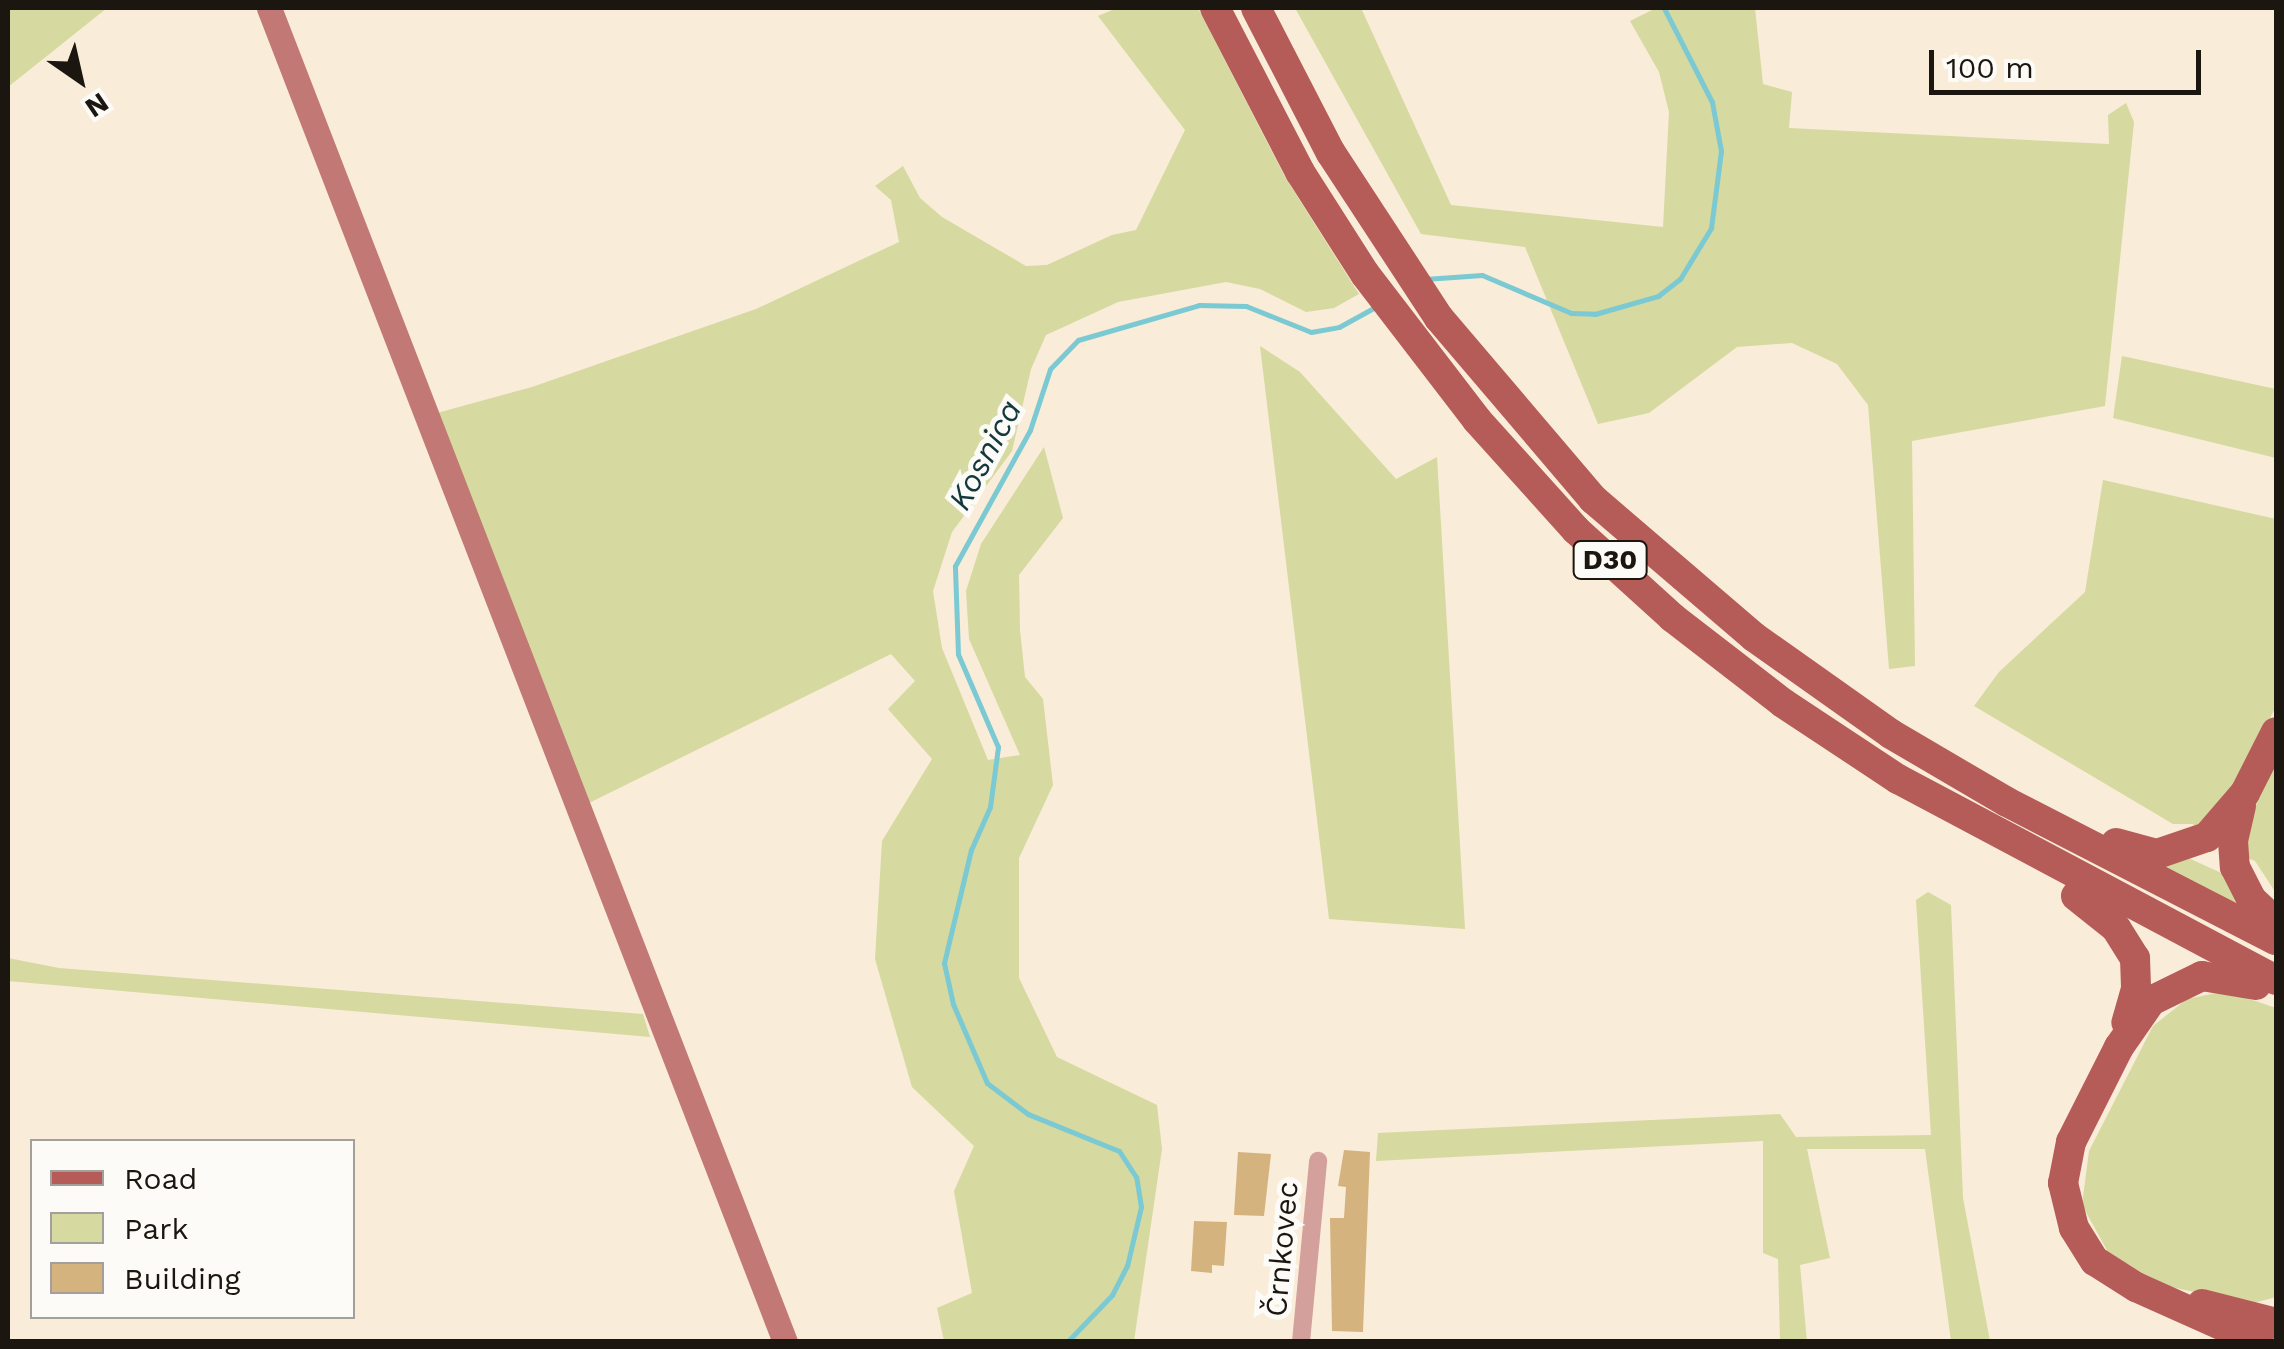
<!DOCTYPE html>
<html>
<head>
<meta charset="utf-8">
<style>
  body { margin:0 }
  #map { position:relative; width:2284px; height:1349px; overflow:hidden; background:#f9ecd8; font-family:"Work Sans",sans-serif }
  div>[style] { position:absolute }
  .green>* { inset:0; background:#d6d9a0 }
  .stream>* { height:5px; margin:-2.5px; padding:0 2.5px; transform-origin:2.5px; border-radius:2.5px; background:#7bc9d2 }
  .building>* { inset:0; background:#d5b37f }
  .street>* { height:18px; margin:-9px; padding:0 9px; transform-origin:9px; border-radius:9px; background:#d3a09c }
  .secondary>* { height:25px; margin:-12.5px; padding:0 12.5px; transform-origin:12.5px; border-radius:12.5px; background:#c27874 }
  .primary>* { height:30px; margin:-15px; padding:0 15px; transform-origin:15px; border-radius:15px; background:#b55b58 }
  span { translate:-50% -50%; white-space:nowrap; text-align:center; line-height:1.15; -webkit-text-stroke:10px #fdfbf7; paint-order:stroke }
  .shield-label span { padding:2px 8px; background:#fdfbf7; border:2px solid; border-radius:8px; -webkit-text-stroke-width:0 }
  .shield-label { font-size:28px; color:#1b160f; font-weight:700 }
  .street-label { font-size:30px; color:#1b160f }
  .water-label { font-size:32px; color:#13393d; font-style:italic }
  .frame { position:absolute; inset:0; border:10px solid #1b160f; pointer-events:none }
  .legend { position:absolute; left:30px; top:1139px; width:325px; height:180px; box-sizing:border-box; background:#fdfbf7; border:2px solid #a39f9a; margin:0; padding:12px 18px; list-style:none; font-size:30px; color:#1b160f }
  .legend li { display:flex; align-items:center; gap:20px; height:50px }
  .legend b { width:50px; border:2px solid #a39f9a }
  .north { position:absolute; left:30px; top:30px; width:100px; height:100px; -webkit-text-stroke:8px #fdfbf7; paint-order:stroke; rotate:146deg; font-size:28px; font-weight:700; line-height:40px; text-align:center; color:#1b160f }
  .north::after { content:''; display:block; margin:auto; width:35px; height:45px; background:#1b160f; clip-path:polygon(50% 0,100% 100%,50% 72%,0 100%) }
  .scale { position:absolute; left:1929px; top:50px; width:272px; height:45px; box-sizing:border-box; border:5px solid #1b160f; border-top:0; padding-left:12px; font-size:30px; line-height:35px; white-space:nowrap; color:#1b160f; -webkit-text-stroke:8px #fdfbf7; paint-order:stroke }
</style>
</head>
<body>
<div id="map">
  <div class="green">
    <div style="clip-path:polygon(8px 8px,107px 8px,8px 87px)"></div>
    <div style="clip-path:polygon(1117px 8px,1198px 8px,1285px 177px,1359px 294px,1334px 308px,1306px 312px,1260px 289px,1226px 282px,1118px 302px,1046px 335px,1031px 369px,1012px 451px,952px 532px,933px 591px,942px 648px,988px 760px,1020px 755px,969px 639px,966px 591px,981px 544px,1044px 447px,1063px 518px,1019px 575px,1020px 630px,1025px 677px,1043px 699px,1053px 785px,1019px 858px,1019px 978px,1057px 1057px,1157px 1105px,1162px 1149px,1134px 1341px,944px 1341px,937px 1308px,972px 1293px,954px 1191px,974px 1146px,912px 1087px,875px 959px,882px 841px,932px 759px,888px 709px,915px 681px,891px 654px,589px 803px,437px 413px,532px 387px,756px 309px,899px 242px,891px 200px,875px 186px,903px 166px,920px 198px,942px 217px,1026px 266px,1047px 265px,1112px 235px,1136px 230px,1185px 130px,1098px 16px)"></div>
    <div style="clip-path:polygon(1295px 8px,1361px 8px,1451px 205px,1663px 227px,1669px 112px,1659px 72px,1630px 21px,1656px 8px,1755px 8px,1763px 84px,1792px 92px,1789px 128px,2109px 144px,2108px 115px,2126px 103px,2134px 122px,2105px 406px,1912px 441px,1915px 666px,1889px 669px,1868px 405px,1837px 364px,1792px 343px,1737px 347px,1649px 413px,1598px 424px,1525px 247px,1421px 234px)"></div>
    <div style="clip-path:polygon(1260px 346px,1300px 372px,1396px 479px,1437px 457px,1465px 929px,1329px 919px)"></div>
    <div style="clip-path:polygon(2122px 356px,2276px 389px,2276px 458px,2113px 418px)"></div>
    <div style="clip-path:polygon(2103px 480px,2276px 519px,2276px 706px,2242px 775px,2200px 834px,2193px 824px,2173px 824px,1974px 706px,1999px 672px,2085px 592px)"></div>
    <div style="clip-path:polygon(2276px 751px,2276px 893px,2255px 861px,2240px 855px,2240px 836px)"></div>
    <div style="clip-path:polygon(2184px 856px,2228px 876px,2241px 901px,2232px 903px,2162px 869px,2162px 862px)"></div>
    <div style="clip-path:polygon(1928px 892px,1951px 905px,1963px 1198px,1990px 1341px,1951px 1341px,1925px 1149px,1807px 1149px,1830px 1258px,1800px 1265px,1807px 1342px,1780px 1341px,1778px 1259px,1763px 1253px,1763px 1141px,1376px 1161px,1378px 1133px,1780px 1114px,1796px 1137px,1931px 1135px,1916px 900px)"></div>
    <div style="clip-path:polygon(8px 958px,59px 968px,643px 1014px,650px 1037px,8px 981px)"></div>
    <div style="clip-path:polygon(2226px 991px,2276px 1008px,2276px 1297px,2250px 1304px,2162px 1285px,2108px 1252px,2082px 1205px,2089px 1151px,2153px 1026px,2187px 999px)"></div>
  </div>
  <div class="stream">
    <div style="left:1425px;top:279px;width:57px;rotate:-4deg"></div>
    <div style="left:1482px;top:275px;width:97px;rotate:23.1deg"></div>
    <div style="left:1571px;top:313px;width:24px;rotate:2deg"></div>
    <div style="left:1595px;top:314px;width:66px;rotate:-15.9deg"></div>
    <div style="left:1658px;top:296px;width:28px;rotate:-38deg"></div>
    <div style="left:1680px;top:279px;width:60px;rotate:-58.7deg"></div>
    <div style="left:1711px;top:228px;width:78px;rotate:-82.6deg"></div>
    <div style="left:1721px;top:151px;width:50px;rotate:-100.4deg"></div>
    <div style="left:1712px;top:102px;width:106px;rotate:-117.1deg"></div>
    <div style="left:1067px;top:1342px;width:65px;rotate:-46.2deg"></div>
    <div style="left:1112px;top:1295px;width:33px;rotate:-63deg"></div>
    <div style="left:1127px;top:1266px;width:61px;rotate:-76.7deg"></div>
    <div style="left:1141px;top:1207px;width:30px;rotate:-99deg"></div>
    <div style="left:1136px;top:1177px;width:31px;rotate:-123deg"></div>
    <div style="left:1119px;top:1151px;width:98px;rotate:-157.9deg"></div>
    <div style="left:1028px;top:1114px;width:51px;rotate:-142.9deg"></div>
    <div style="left:987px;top:1083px;width:86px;rotate:-113.3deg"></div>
    <div style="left:953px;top:1004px;width:42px;rotate:-102.4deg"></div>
    <div style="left:944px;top:963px;width:116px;rotate:-76.6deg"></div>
    <div style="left:971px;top:850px;width:47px;rotate:-66.2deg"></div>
    <div style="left:990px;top:807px;width:61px;rotate:-82.4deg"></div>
    <div style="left:998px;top:747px;width:101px;rotate:-113.3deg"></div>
    <div style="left:958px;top:654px;width:88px;rotate:-92deg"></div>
    <div style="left:955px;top:566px;width:155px;rotate:-61.1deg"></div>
    <div style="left:1030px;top:430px;width:64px;rotate:-71.8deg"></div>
    <div style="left:1050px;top:369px;width:40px;rotate:-46deg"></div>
    <div style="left:1078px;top:340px;width:126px;rotate:-16.1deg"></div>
    <div style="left:1199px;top:305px;width:47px;rotate:1.2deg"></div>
    <div style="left:1246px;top:306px;width:70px;rotate:21.8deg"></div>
    <div style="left:1311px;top:332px;width:28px;rotate:-10deg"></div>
    <div style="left:1339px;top:327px;width:43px;rotate:-28.9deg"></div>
  </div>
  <div class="building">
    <div style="clip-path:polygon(1344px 1150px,1370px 1152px,1363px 1332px,1332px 1331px,1330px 1218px,1344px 1218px,1346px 1187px,1338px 1186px)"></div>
    <div style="clip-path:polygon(1238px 1152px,1271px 1154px,1264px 1216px,1234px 1215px)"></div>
    <div style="clip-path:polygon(1194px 1221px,1227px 1222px,1224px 1266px,1212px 1265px,1212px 1273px,1191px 1271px)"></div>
  </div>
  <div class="street">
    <div style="left:1301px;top:1342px;width:182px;rotate:-84.6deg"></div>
  </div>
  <div class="secondary">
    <div style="left:269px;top:8px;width:1430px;rotate:68.85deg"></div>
  </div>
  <div class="primary">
    <div style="left:1215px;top:8px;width:185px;rotate:62.6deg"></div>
    <div style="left:1300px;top:172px;width:121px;rotate:57.5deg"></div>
    <div style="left:1365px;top:274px;width:184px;rotate:52.5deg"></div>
    <div style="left:1477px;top:420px;width:148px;rotate:48deg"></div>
    <div style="left:1576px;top:530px;width:131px;rotate:42.2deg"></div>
    <div style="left:1673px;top:618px;width:139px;rotate:37.7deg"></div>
    <div style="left:1783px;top:703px;width:138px;rotate:33.5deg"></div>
    <div style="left:1898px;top:779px;width:428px;rotate:28deg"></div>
    <div style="left:1256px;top:8px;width:163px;rotate:62.7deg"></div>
    <div style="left:1331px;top:153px;width:197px;rotate:56.8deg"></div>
    <div style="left:1439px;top:318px;width:238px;rotate:49.6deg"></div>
    <div style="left:1593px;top:499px;width:212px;rotate:40.6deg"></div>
    <div style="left:1754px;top:637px;width:168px;rotate:35.3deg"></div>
    <div style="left:1891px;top:734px;width:134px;rotate:30.4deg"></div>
    <div style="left:2007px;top:802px;width:302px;rotate:27.2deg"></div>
    <div style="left:2241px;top:806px;width:36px;rotate:103deg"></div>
    <div style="left:2233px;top:841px;width:26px;rotate:86deg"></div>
    <div style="left:2235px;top:867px;width:36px;rotate:63deg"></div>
    <div style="left:2251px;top:899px;width:34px;rotate:43deg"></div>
    <div style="left:2116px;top:843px;width:42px;rotate:15deg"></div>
    <div style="left:2157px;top:854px;width:53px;rotate:-18.8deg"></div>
    <div style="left:2207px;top:837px;width:58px;rotate:-49.2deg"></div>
    <div style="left:2245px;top:793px;width:68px;rotate:-63.1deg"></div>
    <div style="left:2076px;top:896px;width:51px;rotate:38.7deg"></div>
    <div style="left:2116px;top:928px;width:36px;rotate:58deg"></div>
    <div style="left:2135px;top:958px;width:31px;rotate:88deg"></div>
    <div style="left:2136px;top:989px;width:35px;rotate:106deg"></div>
    <div style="left:2256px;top:985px;width:55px;rotate:-170.5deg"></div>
    <div style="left:2202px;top:976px;width:57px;rotate:153.9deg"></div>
    <div style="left:2151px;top:1001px;width:56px;rotate:124.8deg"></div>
    <div style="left:2119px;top:1047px;width:106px;rotate:116.8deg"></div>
    <div style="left:2071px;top:1142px;width:42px;rotate:101deg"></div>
    <div style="left:2063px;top:1183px;width:46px;rotate:76.3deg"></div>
    <div style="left:2074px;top:1228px;width:39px;rotate:58deg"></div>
    <div style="left:2095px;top:1261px;width:49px;rotate:32.4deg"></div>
    <div style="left:2136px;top:1287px;width:135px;rotate:24.1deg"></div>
    <div style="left:2202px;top:1304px;width:76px;rotate:14.4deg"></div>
  </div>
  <div class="shield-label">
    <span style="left:1610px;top:560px">D30</span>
  </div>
  <div class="street-label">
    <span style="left:1282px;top:1249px;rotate:-85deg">Črnkovec</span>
  </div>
  <div class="water-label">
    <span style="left:985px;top:455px;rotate:-62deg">Kosnica</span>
  </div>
  <div class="frame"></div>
  <ul class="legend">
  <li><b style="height:12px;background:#b55b58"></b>Road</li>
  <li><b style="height:28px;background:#d6d9a0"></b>Park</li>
  <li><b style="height:28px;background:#d5b37f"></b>Building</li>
  </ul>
  <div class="north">N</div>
  <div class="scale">100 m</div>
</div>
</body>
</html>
